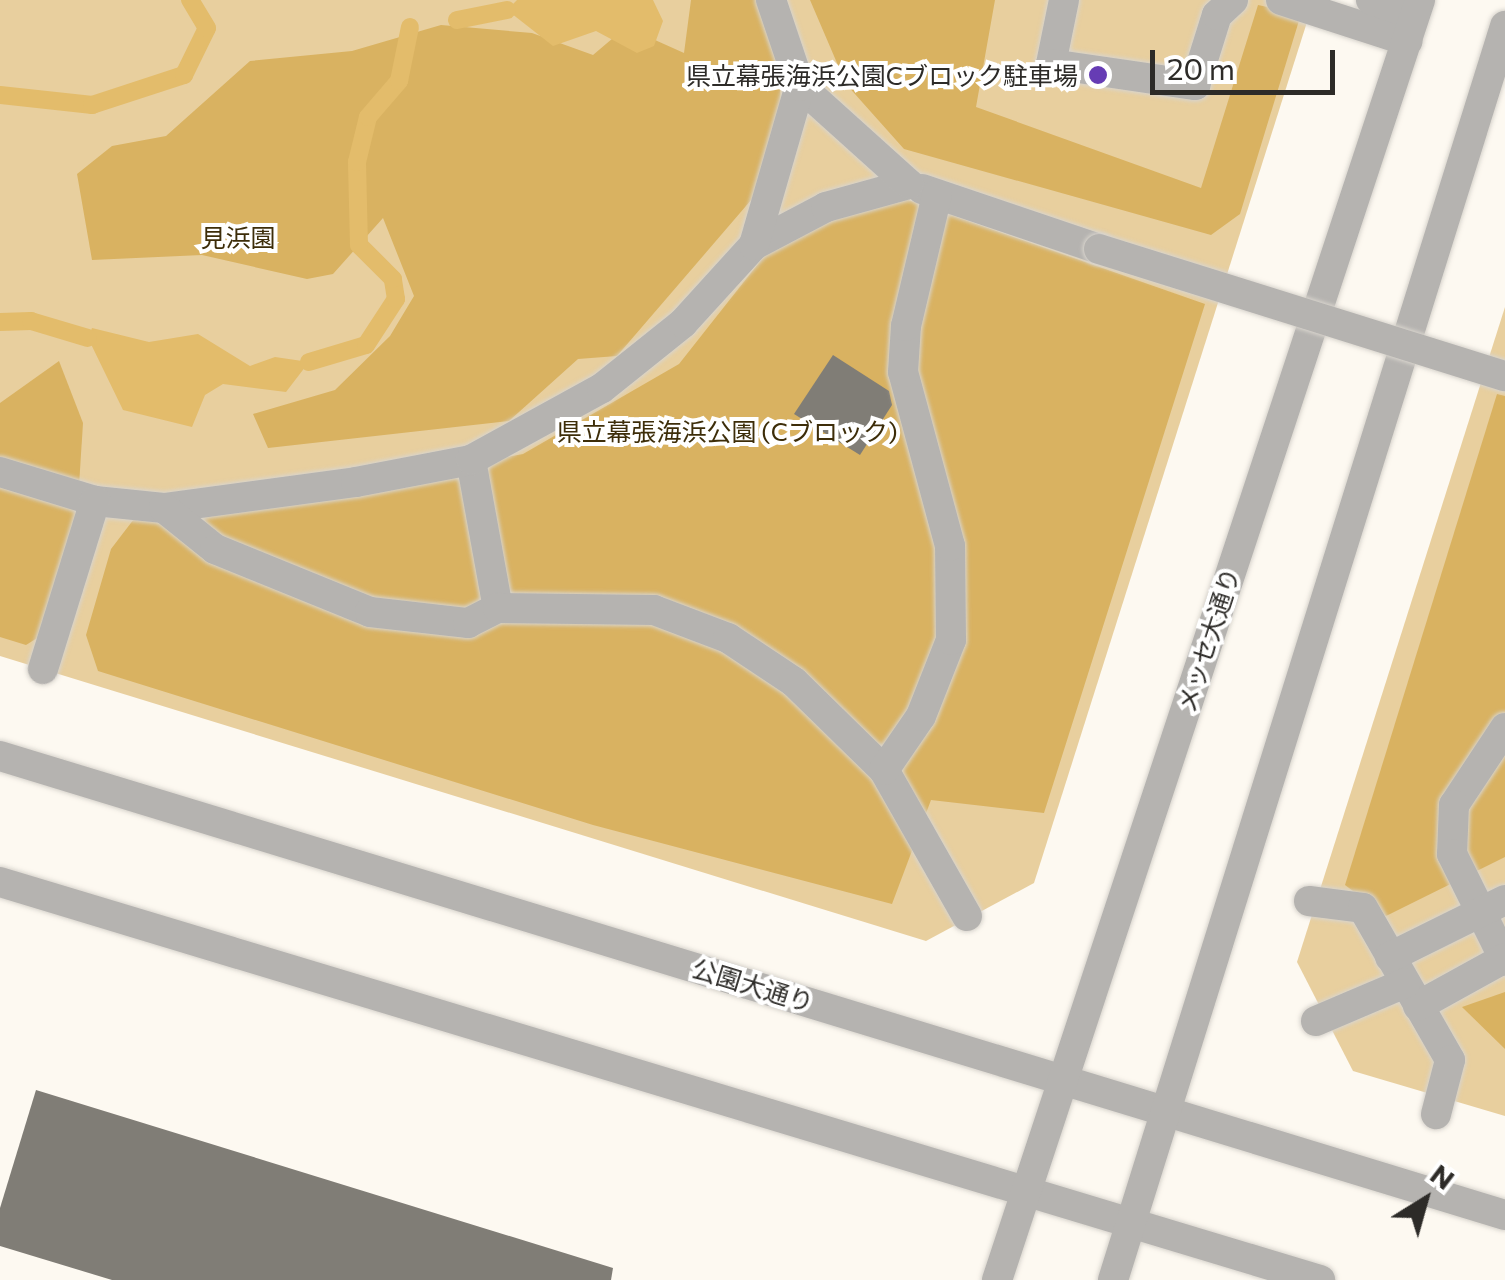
<!DOCTYPE html>
<html>
<head>
<meta charset="utf-8">
<style>
  body { margin:0 }
  #map { position:relative; width:1505px; height:1280px; overflow:hidden; background:#fdf9f1; font-family:Commissioner,"Noto Sans JP",sans-serif }
  div>[style] { position:absolute }
  .green>* { inset:0; background:#e8cf9e }
  .forest>* { inset:0; background:#d9b261 }
  .water>* { inset:0; background:#e3bc6b }
  .stream>* { height:18px; margin:-9px; padding:0 9px; transform-origin:9px; border-radius:9px; background:#e3bc6b }
  .building>* { inset:0; background:#807d76 }
  .roads { filter:drop-shadow(0 0 2px #d8d4cd) drop-shadow(0 0 2px #d8d4cd) }
  .service>* { height:30px; margin:-15px; padding:0 15px; transform-origin:15px; border-radius:15px; background:#b5b3b0 }
  .pedestrian>* { height:30px; margin:-15px; padding:0 15px; transform-origin:15px; border-radius:15px; background:#b5b3b0 }
  .tertiary>* { height:30px; margin:-15px; padding:0 15px; transform-origin:15px; border-radius:15px; background:#b5b3b0 }
  .bridges { filter:drop-shadow(0 0 2px #d8d4cd) drop-shadow(0 0 2px #d8d4cd) }
  .pedestrian-bridge>* { height:30px; margin:-15px; padding:0 15px; transform-origin:15px; border-radius:15px; background:#b5b3b0 }
  .dots>* { width:28px; height:28px; translate:-50% -50%; box-sizing:border-box; border:5px solid #fff; border-radius:50% }
  span { translate:-50% -50%; white-space:nowrap; text-align:center; line-height:1.15; -webkit-text-stroke:8px #fff; paint-order:stroke }
  .poi-label { font-size:25px; color:#2d2b28 }
  .right { translate:-100% -50%; text-align:right }
  .park-label { font-size:25px; color:#3d2d09 }
  .street-label { font-size:25px; color:#2d2b28 }
  .north { position:absolute; left:1375px; top:1150px; width:100px; height:100px; -webkit-text-stroke:8px #fff; paint-order:stroke; rotate:37deg; font-size:28px; font-weight:700; line-height:40px; text-align:center; color:#2d2b28 }
  .north::after { content:''; display:block; margin:auto; width:35px; height:45px; background:#2d2b28; clip-path:polygon(50% 0,100% 100%,50% 72%,0 100%) }
  .scale { position:absolute; left:1150px; top:50px; width:185px; height:45px; box-sizing:border-box; border:5px solid #2d2b28; border-top:0; padding-left:12px; font-size:30px; line-height:35px; white-space:nowrap; color:#2d2b28; -webkit-text-stroke:8px #fff; paint-order:stroke }
</style>
</head>
<body>
<div id="map">
  <div class="green">
    <div style="clip-path:polygon(0 0,1314px 0,1034px 883px,926px 941px,0 656px)"></div>
    <div style="clip-path:polygon(1505px 307px,1505px 1116px,1353px 1071px,1297px 962px)"></div>
  </div>
  <div class="forest">
    <div style="clip-path:polygon(691px 0,758px 0,778px 34px,783px 163px,617px 356px,578px 359px,509px 421px,268px 448px,253px 414px,335px 390px,390px 336px,414px 296px,383px 218px,333px 274px,307px 279px,202px 255px,92px 260px,77px 174px,112px 146px,166px 136px,250px 61px,352px 51px,441px 25px,532px 33px,593px 55px,626px 27px,684px 53px)"></div>
    <div style="clip-path:polygon(810px 0,995px 0,976px 107px,1201px 188px,1258px 5px,1301px 14px,1240px 214px,1211px 235px,904px 149px,846px 84px)"></div>
    <div style="clip-path:polygon(880px 190px,1205px 304px,1044px 813px,931px 800px,892px 904px,593px 825px,98px 671px,86px 635px,111px 549px,150px 498px,230px 510px,523px 454px,679px 364px,791px 222px)"></div>
    <div style="clip-path:polygon(59px 361px,83px 423px,77px 517px,42px 635px,26px 645px,0 637px,0 403px)"></div>
    <div style="clip-path:polygon(1497px 394px,1505px 396px,1505px 857px,1386px 916px,1345px 885px)"></div>
    <div style="clip-path:polygon(1505px 992px,1505px 1049px,1462px 1007px)"></div>
  </div>
  <div class="water">
    <div style="clip-path:polygon(517px 0,653px 0,663px 21px,654px 46px,637px 53px,596px 31px,553px 46px,507px 10px)"></div>
    <div style="clip-path:polygon(92px 328px,149px 342px,198px 334px,250px 366px,275px 357px,309px 362px,286px 392px,223px 384px,205px 395px,192px 427px,123px 410px,88px 338px)"></div>
  </div>
  <div class="stream">
    <div style="left:457px;top:20px;width:51px;rotate:-11.3deg"></div>
    <div style="left:0;top:95px;width:93px;rotate:6.2deg"></div>
    <div style="left:92px;top:105px;width:97px;rotate:-18.1deg"></div>
    <div style="left:184px;top:75px;width:52px;rotate:-63.9deg"></div>
    <div style="left:207px;top:28px;width:33px;rotate:-121deg"></div>
    <div style="left:0;top:322px;width:31px;rotate:-2deg"></div>
    <div style="left:31px;top:321px;width:59px;rotate:16.6deg"></div>
    <div style="left:309px;top:362px;width:59px;rotate:-16.6deg"></div>
    <div style="left:366px;top:345px;width:55px;rotate:-56.9deg"></div>
    <div style="left:396px;top:299px;width:20px;rotate:-99deg"></div>
    <div style="left:393px;top:279px;width:48px;rotate:-135deg"></div>
    <div style="left:359px;top:245px;width:83px;rotate:-91.4deg"></div>
    <div style="left:357px;top:162px;width:46px;rotate:-76.3deg"></div>
    <div style="left:368px;top:117px;width:48px;rotate:-49.3deg"></div>
    <div style="left:399px;top:81px;width:55px;rotate:-78.5deg"></div>
  </div>
  <div class="building">
    <div style="clip-path:polygon(833px 355px,889px 391px,892px 405px,860px 455px,794px 414px)"></div>
    <div style="clip-path:polygon(36px 1090px,613px 1268px,611px 1280px,112px 1280px,0 1246px,0 1208px)"></div>
  </div>
  <div class="roads">
    <div class="service">
      <div style="left:1064px;top:0;width:65px;rotate:101.5deg"></div>
      <div style="left:1051px;top:64px;width:146px;rotate:8.3deg"></div>
      <div style="left:1195px;top:85px;width:73px;rotate:-72.6deg"></div>
      <div style="left:1217px;top:15px;width:22px;rotate:-43deg"></div>
      <div style="left:1281px;top:0;width:133px;rotate:18deg"></div>
      <div style="left:1371px;top:0;width:46px;rotate:18.8deg"></div>
    </div>
    <div class="pedestrian">
      <div style="left:922px;top:189px;width:187px;rotate:18.7deg"></div>
      <div style="left:754px;top:245px;width:81px;rotate:-27.8deg"></div>
      <div style="left:826px;top:207px;width:86px;rotate:-15.5deg"></div>
      <div style="left:909px;top:184px;width:147px;rotate:-138deg"></div>
      <div style="left:471px;top:460px;width:150px;rotate:79.7deg"></div>
      <div style="left:0;top:472px;width:99px;rotate:17deg"></div>
      <div style="left:95px;top:501px;width:69px;rotate:5.8deg"></div>
      <div style="left:164px;top:508px;width:194px;rotate:-7.7deg"></div>
      <div style="left:356px;top:482px;width:117px;rotate:-10.8deg"></div>
      <div style="left:471px;top:460px;width:149px;rotate:-28.8deg"></div>
      <div style="left:602px;top:388px;width:104px;rotate:-38.7deg"></div>
      <div style="left:683px;top:323px;width:105px;rotate:-47.7deg"></div>
      <div style="left:754px;top:245px;width:166px;rotate:-73.9deg"></div>
      <div style="left:800px;top:86px;width:91px;rotate:-108.6deg"></div>
      <div style="left:164px;top:508px;width:65px;rotate:38.8deg"></div>
      <div style="left:215px;top:549px;width:167px;rotate:22.1deg"></div>
      <div style="left:370px;top:612px;width:99px;rotate:6.4deg"></div>
      <div style="left:468px;top:623px;width:34px;rotate:-27deg"></div>
      <div style="left:498px;top:608px;width:156px;rotate:0.7deg"></div>
      <div style="left:654px;top:610px;width:79px;rotate:20.7deg"></div>
      <div style="left:728px;top:638px;width:79px;rotate:33.7deg"></div>
      <div style="left:794px;top:682px;width:126px;rotate:44.4deg"></div>
      <div style="left:884px;top:770px;width:168px;rotate:60.4deg"></div>
      <div style="left:43px;top:669px;width:176px;rotate:-72.8deg"></div>
      <div style="left:1505px;top:728px;width:92px;rotate:123.5deg"></div>
      <div style="left:1454px;top:805px;width:49px;rotate:92.3deg"></div>
      <div style="left:1452px;top:854px;width:119px;rotate:63.6deg"></div>
      <div style="left:884px;top:770px;width:65px;rotate:-55.6deg"></div>
      <div style="left:921px;top:716px;width:82px;rotate:-68.5deg"></div>
      <div style="left:951px;top:640px;width:94px;rotate:-90.6deg"></div>
      <div style="left:950px;top:546px;width:180px;rotate:-105.1deg"></div>
      <div style="left:903px;top:372px;width:46px;rotate:-86.3deg"></div>
      <div style="left:906px;top:326px;width:135px;rotate:-76.7deg"></div>
      <div style="left:1309px;top:901px;width:54px;rotate:7.4deg"></div>
      <div style="left:1363px;top:908px;width:175px;rotate:60.2deg"></div>
      <div style="left:1450px;top:1060px;width:56px;rotate:104.5deg"></div>
      <div style="left:1390px;top:957px;width:128px;rotate:-26.4deg"></div>
      <div style="left:1418px;top:1006px;width:99px;rotate:-28.9deg"></div>
      <div style="left:1316px;top:1021px;width:97px;rotate:-23.1deg"></div>
    </div>
    <div class="tertiary">
      <div style="left:0;top:756px;width:1573px;rotate:16.96deg"></div>
      <div style="left:0;top:882px;width:1379px;rotate:16.78deg"></div>
      <div style="left:997px;top:1280px;width:1348px;rotate:-71.71deg"></div>
      <div style="left:1113px;top:1280px;width:1314px;rotate:-72.64deg"></div>
    </div>
  </div>
  <div class="bridges">
    <div class="pedestrian-bridge">
      <div style="left:1099px;top:249px;width:425px;rotate:17.4deg"></div>
    </div>
  </div>
  <div class="dots">
    <div style="left:1098px;top:75px;background:#663cb4"></div>
  </div>
  <div class="poi-label">
    <span class="right" style="left:1078px;top:75px">県立幕張海浜公園Cブロック駐車場</span>
  </div>
  <div class="park-label">
    <span style="left:238px;top:237px">見浜園</span>
    <span style="left:727px;top:431px">県立幕張海浜公園 (Cブロック)</span>
  </div>
  <div class="street-label">
    <span style="left:1208px;top:640px;rotate:-72deg">メッセ大通り</span>
    <span style="left:753px;top:985px;rotate:17deg">公園大通り</span>
  </div>
  <div class="north">N</div>
  <div class="scale">20 m</div>
</div>
</body>
</html>
